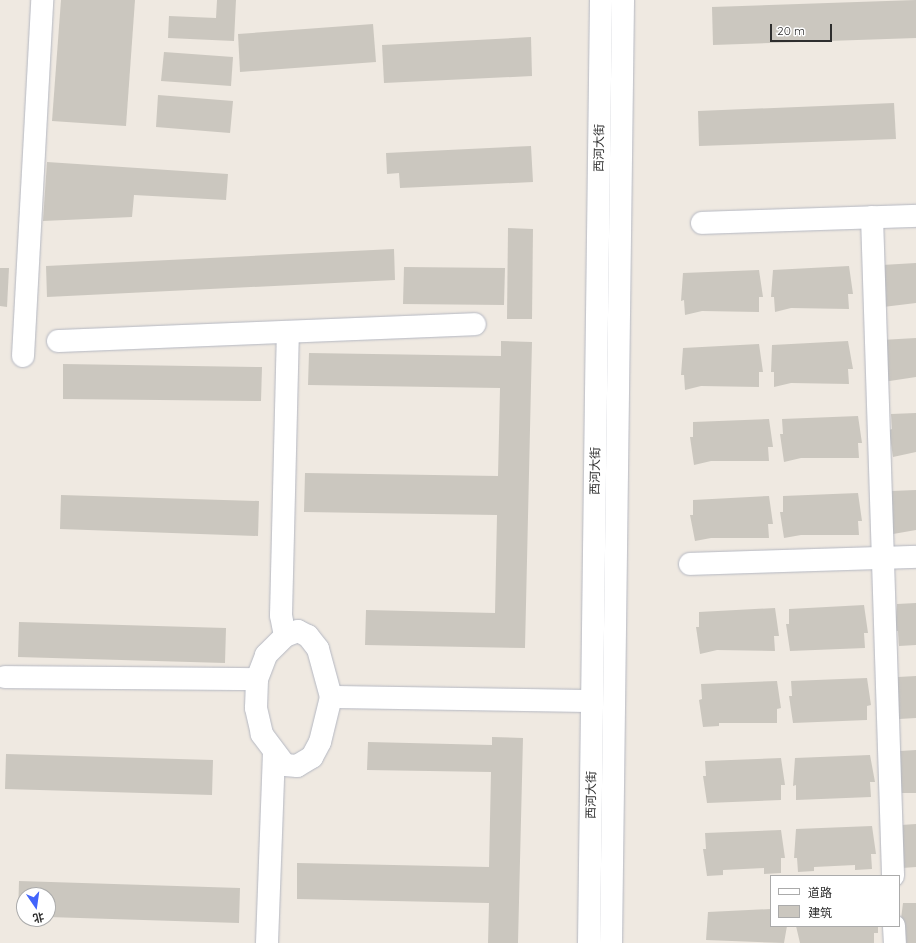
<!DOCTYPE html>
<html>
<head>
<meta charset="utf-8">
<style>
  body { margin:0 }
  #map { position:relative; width:916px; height:943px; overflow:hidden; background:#efe9e1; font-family:Quicksand,"Noto Sans SC",sans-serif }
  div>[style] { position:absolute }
  .building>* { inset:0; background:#cbc7bf }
  .roads { filter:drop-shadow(0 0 1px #b4b7c1) drop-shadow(0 0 1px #b4b7c1) }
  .minor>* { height:22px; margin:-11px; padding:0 11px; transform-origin:11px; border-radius:11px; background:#fff }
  span { translate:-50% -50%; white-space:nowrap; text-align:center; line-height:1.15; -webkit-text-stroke:3.5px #fff; paint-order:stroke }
  .street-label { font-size:12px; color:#2e2e2e }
  .legend { position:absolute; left:770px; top:875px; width:130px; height:52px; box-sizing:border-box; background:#fff; border:1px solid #ababab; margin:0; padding:5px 7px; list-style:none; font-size:12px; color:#2e2e2e }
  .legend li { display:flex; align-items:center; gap:8px; height:20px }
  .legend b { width:20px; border:1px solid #ababab }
  .north { position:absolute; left:16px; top:887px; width:40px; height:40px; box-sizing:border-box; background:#fff; border:1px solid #ababab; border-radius:50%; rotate:167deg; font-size:11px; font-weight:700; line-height:16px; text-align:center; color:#2e2e2e }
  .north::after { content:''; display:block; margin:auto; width:14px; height:18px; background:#4264fb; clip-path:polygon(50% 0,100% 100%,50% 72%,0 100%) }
  .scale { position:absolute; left:770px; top:24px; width:62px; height:18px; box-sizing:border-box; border:2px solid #2e2e2e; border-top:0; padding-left:5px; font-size:12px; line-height:14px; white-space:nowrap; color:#2e2e2e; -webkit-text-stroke:3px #fff; paint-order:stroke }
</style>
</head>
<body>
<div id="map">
  <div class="building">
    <div style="clip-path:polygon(61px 0,135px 0,126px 126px,52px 121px)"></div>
    <div style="clip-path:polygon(217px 0,236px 0,234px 41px,168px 38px,169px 16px,216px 18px)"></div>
    <div style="clip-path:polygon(916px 0,916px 38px,713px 45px,712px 7px)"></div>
    <div style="clip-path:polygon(373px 24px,376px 62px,240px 72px,238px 34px)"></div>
    <div style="clip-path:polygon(531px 37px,532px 76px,384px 83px,382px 45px)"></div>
    <div style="clip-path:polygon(164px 52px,233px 57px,231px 86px,161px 81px)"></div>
    <div style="clip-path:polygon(158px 95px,233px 101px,230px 133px,156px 127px)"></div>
    <div style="clip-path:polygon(894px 103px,896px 139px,699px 146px,698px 111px)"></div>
    <div style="clip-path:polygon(531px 146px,533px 182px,400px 188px,399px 173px,387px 174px,386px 153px)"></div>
    <div style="clip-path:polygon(47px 162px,228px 174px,226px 200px,134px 195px,132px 217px,43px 221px)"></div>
    <div style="clip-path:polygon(508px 228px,533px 229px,532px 319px,507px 319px)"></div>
    <div style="clip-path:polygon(394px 249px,395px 280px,47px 297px,46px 266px)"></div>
    <div style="clip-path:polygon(916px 263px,916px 303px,883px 307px,882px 265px)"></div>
    <div style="clip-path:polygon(849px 266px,853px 294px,848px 294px,849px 309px,791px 308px,775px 312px,774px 297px,771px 297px,773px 270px)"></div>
    <div style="clip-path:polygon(404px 267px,505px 268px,504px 305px,403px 304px)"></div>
    <div style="clip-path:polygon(0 268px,9px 268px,7px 307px,0 306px)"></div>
    <div style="clip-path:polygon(759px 270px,763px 297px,759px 297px,759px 312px,702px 311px,685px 315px,684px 300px,681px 301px,683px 273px)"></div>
    <div style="clip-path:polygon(916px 338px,916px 377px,883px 382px,881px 340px)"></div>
    <div style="clip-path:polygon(501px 341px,532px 342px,525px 648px,365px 645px,366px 610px,495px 613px,497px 515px,304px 512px,305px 473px,498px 476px,500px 388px,308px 385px,309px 353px,501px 356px)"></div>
    <div style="clip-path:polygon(848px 341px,853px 369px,848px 369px,849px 384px,791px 383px,774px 387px,774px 372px,771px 372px,772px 345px)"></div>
    <div style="clip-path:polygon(759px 344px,763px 372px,759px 372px,759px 387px,701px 386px,685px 390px,684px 375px,681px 375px,683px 348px)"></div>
    <div style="clip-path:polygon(63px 364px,262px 367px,261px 401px,63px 399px)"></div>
    <div style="clip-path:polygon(916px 413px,916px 452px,893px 457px,889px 430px,892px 429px,891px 414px)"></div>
    <div style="clip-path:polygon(858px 416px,862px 443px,858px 443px,859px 458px,801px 458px,784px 462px,780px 434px,783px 434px,782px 419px)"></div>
    <div style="clip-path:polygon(769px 419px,773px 447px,768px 447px,769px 461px,711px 461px,694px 465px,690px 437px,693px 437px,693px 422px)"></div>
    <div style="clip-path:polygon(916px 490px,916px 530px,893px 534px,891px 491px)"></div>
    <div style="clip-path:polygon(858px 493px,862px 521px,858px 521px,859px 535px,801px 535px,784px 538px,780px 512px,783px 512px,783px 496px)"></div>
    <div style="clip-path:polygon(61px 495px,259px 501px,258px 536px,60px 529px)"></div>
    <div style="clip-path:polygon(769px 496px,773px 524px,768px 524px,769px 538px,711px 538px,695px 541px,690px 515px,693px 515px,693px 500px)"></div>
    <div style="clip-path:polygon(916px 603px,916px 645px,899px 646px,898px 631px,895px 631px,897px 604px)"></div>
    <div style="clip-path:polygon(864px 605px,868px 633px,864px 633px,865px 648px,790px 651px,786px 624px,789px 624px,789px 609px)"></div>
    <div style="clip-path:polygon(775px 608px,779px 636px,774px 636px,775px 651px,717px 650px,700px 654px,696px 627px,699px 627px,699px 612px)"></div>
    <div style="clip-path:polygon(19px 622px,226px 628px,225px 663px,18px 657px)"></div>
    <div style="clip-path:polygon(916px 676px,916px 718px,899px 719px,895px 692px,898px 692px,898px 677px)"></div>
    <div style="clip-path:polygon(867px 678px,871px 705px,867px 706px,867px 720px,793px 723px,789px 696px,792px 696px,791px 681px)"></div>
    <div style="clip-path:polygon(777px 681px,781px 708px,777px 709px,777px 723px,719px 723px,719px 726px,703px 727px,699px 700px,702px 699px,701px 684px)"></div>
    <div style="clip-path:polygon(492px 737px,523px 738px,518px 943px,488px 943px,489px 903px,297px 899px,297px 863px,489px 867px,491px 772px,367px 770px,368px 742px,492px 745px)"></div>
    <div style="clip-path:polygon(916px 750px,916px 793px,901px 793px,900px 751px)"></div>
    <div style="clip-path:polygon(6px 754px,213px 760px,212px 795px,5px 789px)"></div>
    <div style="clip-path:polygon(870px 755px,875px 782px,870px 782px,871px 797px,796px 800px,796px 785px,793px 786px,795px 758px)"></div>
    <div style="clip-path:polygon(781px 758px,785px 785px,781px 785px,781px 800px,707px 803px,703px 776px,706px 776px,705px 761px)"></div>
    <div style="clip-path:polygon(916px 824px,916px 867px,902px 868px,901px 825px)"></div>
    <div style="clip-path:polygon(872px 826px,876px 854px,871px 854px,872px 869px,855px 870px,855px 865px,814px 867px,814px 871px,798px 872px,797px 858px,794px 858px,796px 829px)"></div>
    <div style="clip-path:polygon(781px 830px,785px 858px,781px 858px,781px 873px,764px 874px,764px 868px,723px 870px,723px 875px,707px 876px,703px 849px,706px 849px,705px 833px)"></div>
    <div style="clip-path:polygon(19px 881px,240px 888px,239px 923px,48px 917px,48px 895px,24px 895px,24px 916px,18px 916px)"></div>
    <div style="clip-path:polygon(903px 903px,916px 903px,916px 943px,905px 943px,901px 919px)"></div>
    <div style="clip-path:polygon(771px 909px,771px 926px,787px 926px,784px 943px,706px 940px,708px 912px)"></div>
    <div style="clip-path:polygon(796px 926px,878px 926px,878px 933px,874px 933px,874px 943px,800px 943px)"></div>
  </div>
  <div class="roads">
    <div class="minor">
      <div style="left:872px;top:217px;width:659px;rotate:88.17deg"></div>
      <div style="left:702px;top:223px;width:214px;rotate:-1.9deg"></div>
      <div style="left:58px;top:341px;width:417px;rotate:-2.3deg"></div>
      <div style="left:23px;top:356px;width:357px;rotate:-86.9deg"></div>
      <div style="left:690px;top:564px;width:226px;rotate:-1.8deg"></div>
      <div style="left:298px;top:631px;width:11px;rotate:27deg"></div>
      <div style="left:308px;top:636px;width:16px;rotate:52deg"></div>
      <div style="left:318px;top:649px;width:50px;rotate:74.8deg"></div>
      <div style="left:331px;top:697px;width:46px;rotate:103.7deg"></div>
      <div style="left:320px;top:742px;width:17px;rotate:118deg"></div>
      <div style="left:312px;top:757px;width:17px;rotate:149deg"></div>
      <div style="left:297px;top:766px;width:12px;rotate:-175deg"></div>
      <div style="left:285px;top:765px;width:39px;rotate:-127deg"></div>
      <div style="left:262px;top:734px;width:27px;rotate:-103deg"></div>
      <div style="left:256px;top:708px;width:29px;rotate:-88deg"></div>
      <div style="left:257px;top:679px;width:26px;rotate:-69deg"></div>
      <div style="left:266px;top:655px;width:27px;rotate:-45deg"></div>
      <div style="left:285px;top:636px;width:14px;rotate:-21deg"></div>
      <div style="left:285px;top:636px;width:21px;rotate:-101deg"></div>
      <div style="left:281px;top:615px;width:283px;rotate:-88.6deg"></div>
      <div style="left:5px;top:677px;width:252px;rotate:0.5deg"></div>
      <div style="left:331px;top:697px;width:261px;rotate:0.9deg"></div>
      <div style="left:894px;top:926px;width:17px;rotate:87deg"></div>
      <div style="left:267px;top:943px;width:190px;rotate:-87.9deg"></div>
      <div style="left:589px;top:943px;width:943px;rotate:-89.27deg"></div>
      <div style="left:611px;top:943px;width:943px;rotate:-89.27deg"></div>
    </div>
  </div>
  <div class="street-label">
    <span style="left:599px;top:148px;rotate:-89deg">西河大街</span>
    <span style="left:595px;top:471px;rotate:-89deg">西河大街</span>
    <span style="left:591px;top:795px;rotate:-89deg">西河大街</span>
  </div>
  <ul class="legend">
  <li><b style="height:5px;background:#fff"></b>道路</li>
  <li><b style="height:11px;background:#cbc7bf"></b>建筑</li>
  </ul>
  <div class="north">北</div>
  <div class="scale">20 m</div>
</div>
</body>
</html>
